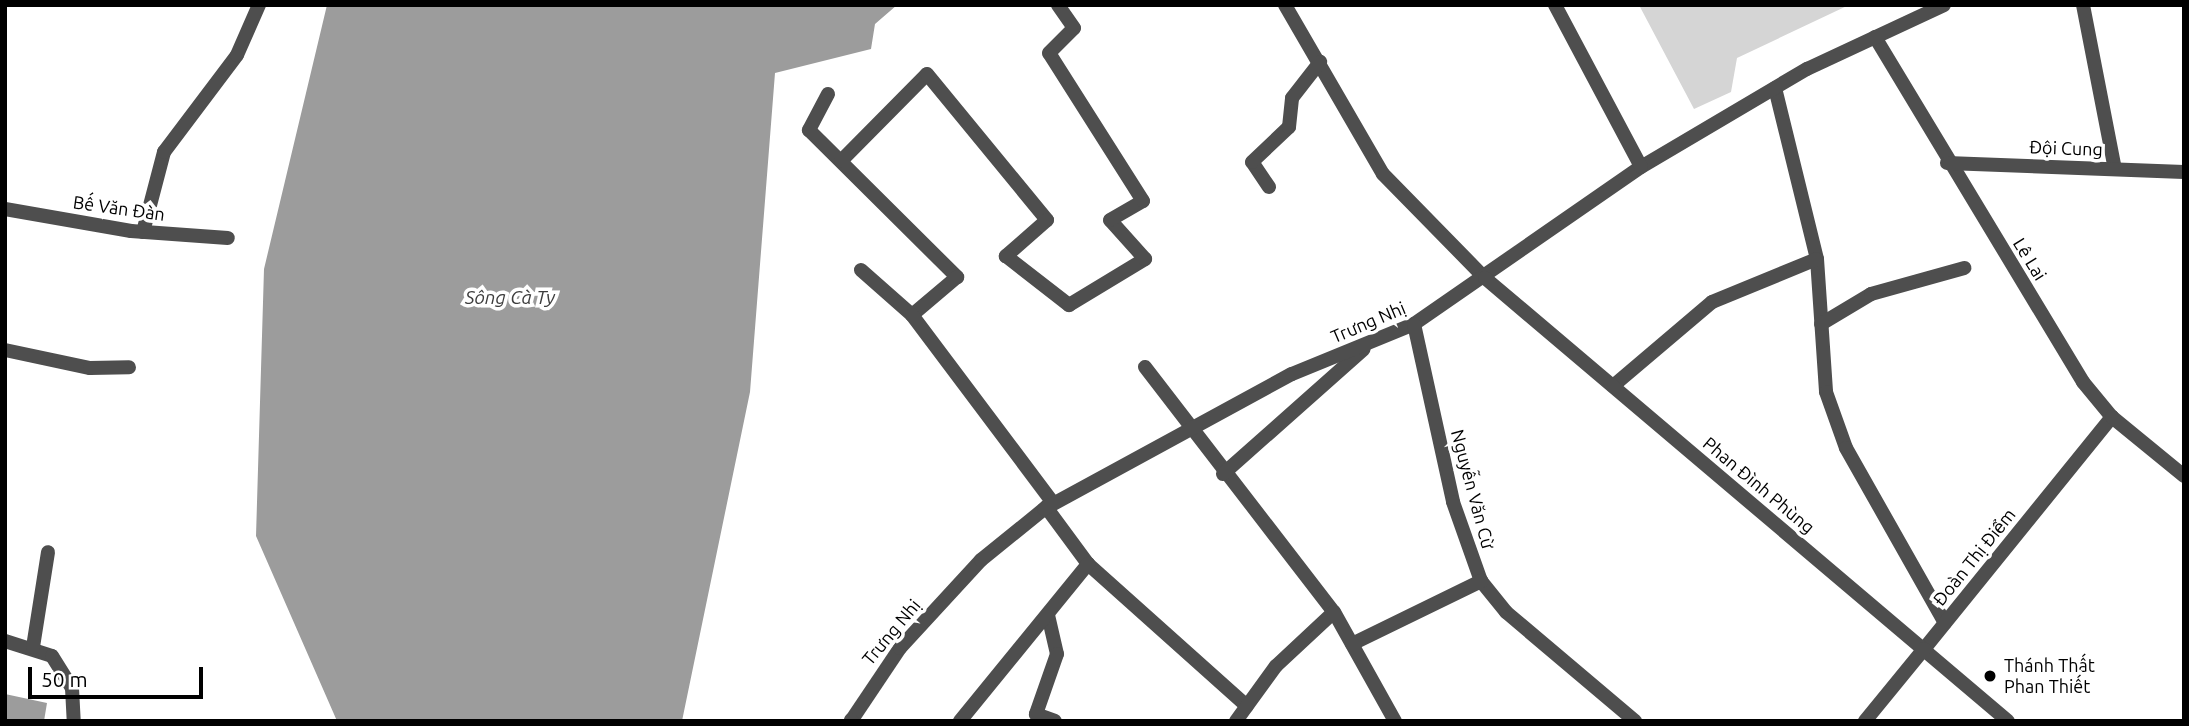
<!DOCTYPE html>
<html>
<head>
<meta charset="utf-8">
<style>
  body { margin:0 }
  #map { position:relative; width:2189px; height:726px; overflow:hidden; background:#fff; font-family:Ubuntu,sans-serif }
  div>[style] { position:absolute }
  .green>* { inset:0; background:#d5d5d5 }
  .water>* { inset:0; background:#9c9c9c }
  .lane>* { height:14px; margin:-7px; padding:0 7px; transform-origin:7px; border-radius:7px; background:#4e4e4e }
  .street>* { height:14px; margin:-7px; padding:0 7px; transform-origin:7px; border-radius:7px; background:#4e4e4e }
  .dots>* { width:19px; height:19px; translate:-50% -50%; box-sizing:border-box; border:4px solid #fff; border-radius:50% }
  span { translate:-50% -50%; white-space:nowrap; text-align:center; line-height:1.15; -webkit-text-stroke:7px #fff; paint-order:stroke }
  .street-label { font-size:18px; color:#000 }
  .poi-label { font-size:18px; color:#000 }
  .left { translate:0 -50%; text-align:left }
  .water-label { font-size:19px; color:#3d3d3d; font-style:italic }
  .frame { position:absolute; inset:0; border:7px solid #000; pointer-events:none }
  .scale { position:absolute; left:28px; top:667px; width:175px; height:32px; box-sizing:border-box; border:4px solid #000; border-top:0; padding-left:9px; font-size:21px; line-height:24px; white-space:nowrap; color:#000; -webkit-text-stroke:5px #fff; paint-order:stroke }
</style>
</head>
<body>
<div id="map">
  <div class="green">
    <div style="clip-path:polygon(1639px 5px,1849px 5px,1737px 58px,1731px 92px,1694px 109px)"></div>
  </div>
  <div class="water">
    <div style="clip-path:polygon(327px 5px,897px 5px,875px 24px,871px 49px,775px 73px,750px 392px,682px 721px,337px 721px,256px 536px,264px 269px)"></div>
    <div style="clip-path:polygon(5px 694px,47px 703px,44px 721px,5px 721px)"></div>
  </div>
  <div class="lane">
    <div style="left:1285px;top:5px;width:195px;rotate:59.9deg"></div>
    <div style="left:1383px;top:174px;width:146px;rotate:45.6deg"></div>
    <div style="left:2083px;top:5px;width:167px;rotate:79deg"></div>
    <div style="left:1775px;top:88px;width:176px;rotate:76.2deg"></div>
    <div style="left:1817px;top:259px;width:133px;rotate:86.1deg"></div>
    <div style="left:1826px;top:392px;width:59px;rotate:70.3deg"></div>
    <div style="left:1846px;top:448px;width:201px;rotate:60.5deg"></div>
    <div style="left:828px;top:94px;width:41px;rotate:117.8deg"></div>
    <div style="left:809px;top:130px;width:209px;rotate:44.8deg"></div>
    <div style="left:957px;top:277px;width:59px;rotate:139.8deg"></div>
    <div style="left:841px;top:161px;width:122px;rotate:-45.3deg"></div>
    <div style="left:927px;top:74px;width:189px;rotate:50.6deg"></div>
    <div style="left:1047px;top:220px;width:55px;rotate:138.7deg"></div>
    <div style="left:1006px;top:256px;width:80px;rotate:37.9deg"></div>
    <div style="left:1069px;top:305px;width:89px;rotate:-31.2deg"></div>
    <div style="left:1145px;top:259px;width:52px;rotate:-131.9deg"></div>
    <div style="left:1110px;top:220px;width:38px;rotate:-30deg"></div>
    <div style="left:1143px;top:201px;width:175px;rotate:-122.4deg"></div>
    <div style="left:1049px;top:53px;width:35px;rotate:-45deg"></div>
    <div style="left:1074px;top:28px;width:28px;rotate:-125deg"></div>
    <div style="left:1269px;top:187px;width:30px;rotate:-124deg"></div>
    <div style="left:1252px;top:162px;width:51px;rotate:-43.4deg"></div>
    <div style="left:1289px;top:127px;width:29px;rotate:-84deg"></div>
    <div style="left:1292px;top:98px;width:46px;rotate:-52.1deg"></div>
    <div style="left:143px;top:232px;width:83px;rotate:-75.3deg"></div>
    <div style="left:164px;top:152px;width:121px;rotate:-53deg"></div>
    <div style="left:237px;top:55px;width:55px;rotate:-66.3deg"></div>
    <div style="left:861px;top:270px;width:68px;rotate:41.4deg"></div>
    <div style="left:912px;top:315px;width:235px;rotate:53.1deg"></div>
    <div style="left:1821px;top:324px;width:58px;rotate:-31deg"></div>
    <div style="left:1871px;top:294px;width:97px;rotate:-15.6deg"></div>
    <div style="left:1145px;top:367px;width:309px;rotate:52.4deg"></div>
    <div style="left:1613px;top:386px;width:130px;rotate:-40.3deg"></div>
    <div style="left:1712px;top:302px;width:113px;rotate:-22.3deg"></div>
    <div style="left:1223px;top:474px;width:188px;rotate:-41.6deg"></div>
    <div style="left:1046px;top:507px;width:71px;rotate:53.6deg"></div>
    <div style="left:1088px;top:564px;width:213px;rotate:41.8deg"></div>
    <div style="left:1924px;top:649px;width:299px;rotate:-51deg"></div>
    <div style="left:851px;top:721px;width:88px;rotate:-56.1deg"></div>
    <div style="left:900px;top:648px;width:120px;rotate:-47.4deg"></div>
    <div style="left:981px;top:560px;width:81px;rotate:-39deg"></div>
    <div style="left:1044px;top:509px;width:282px;rotate:-28.6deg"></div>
    <div style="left:1292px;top:374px;width:132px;rotate:-22.3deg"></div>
    <div style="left:1414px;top:324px;width:276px;rotate:-34.7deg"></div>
    <div style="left:1641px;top:167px;width:193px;rotate:-30.6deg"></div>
  </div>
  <div class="street">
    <div style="left:1555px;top:5px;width:183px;rotate:62deg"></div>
    <div style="left:1875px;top:37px;width:403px;rotate:58.9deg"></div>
    <div style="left:2083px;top:382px;width:45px;rotate:50.4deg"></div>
    <div style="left:2112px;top:417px;width:93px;rotate:39.3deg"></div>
    <div style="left:1807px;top:69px;width:151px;rotate:-25deg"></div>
    <div style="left:1947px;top:163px;width:237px;rotate:2.2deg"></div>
    <div style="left:5px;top:209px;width:128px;rotate:9.9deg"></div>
    <div style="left:131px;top:231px;width:97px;rotate:4.1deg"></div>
    <div style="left:1485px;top:278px;width:685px;rotate:40.27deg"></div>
    <div style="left:1414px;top:324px;width:182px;rotate:77.6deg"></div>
    <div style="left:1453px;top:502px;width:84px;rotate:70.5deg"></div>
    <div style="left:1481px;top:581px;width:40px;rotate:51deg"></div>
    <div style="left:1506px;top:612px;width:169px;rotate:40.2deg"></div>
    <div style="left:5px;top:350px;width:87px;rotate:12deg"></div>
    <div style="left:90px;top:368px;width:39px;rotate:-1deg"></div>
    <div style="left:1048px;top:615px;width:40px;rotate:77deg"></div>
    <div style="left:1057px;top:654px;width:64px;rotate:109.3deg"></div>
    <div style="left:1036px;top:714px;width:20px;rotate:20deg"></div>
    <div style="left:5px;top:641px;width:49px;rotate:17.7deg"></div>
    <div style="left:52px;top:656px;width:38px;rotate:58deg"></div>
    <div style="left:72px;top:688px;width:33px;rotate:87deg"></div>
    <div style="left:1352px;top:644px;width:144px;rotate:-26deg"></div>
    <div style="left:33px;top:647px;width:96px;rotate:-81deg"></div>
    <div style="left:851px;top:720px;width:1px;rotate:45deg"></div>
    <div style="left:960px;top:721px;width:203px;rotate:-50.8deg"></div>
    <div style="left:1236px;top:721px;width:68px;rotate:-54deg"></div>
    <div style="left:1276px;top:666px;width:79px;rotate:-43deg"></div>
    <div style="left:1334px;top:612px;width:125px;rotate:60.8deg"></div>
    <div style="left:1865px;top:721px;width:93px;rotate:-50.7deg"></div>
  </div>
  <div class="dots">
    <div style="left:1990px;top:676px;background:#000"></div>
  </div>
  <div class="street-label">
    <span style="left:2066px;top:148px;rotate:2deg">Đội Cung</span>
    <span style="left:119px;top:208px;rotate:8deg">Bế Văn Đàn</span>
    <span style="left:2030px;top:259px;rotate:58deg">Lê Lai</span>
    <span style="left:1368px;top:322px;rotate:-23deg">Trưng Nhị</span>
    <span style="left:1759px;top:485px;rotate:40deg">Phan Đình Phùng</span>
    <span style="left:1473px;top:489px;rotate:75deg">Nguyễn Văn Cừ</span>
    <span style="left:1974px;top:557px;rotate:-51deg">Đoàn Thị Điểm</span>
    <span style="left:891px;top:632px;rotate:-50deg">Trưng Nhị</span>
  </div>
  <div class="poi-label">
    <span class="left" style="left:2004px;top:676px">Thánh Thất<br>Phan Thiết</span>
  </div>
  <div class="water-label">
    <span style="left:510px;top:298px">Sông Cà Ty</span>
  </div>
  <div class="frame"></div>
  <div class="scale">50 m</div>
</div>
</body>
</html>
